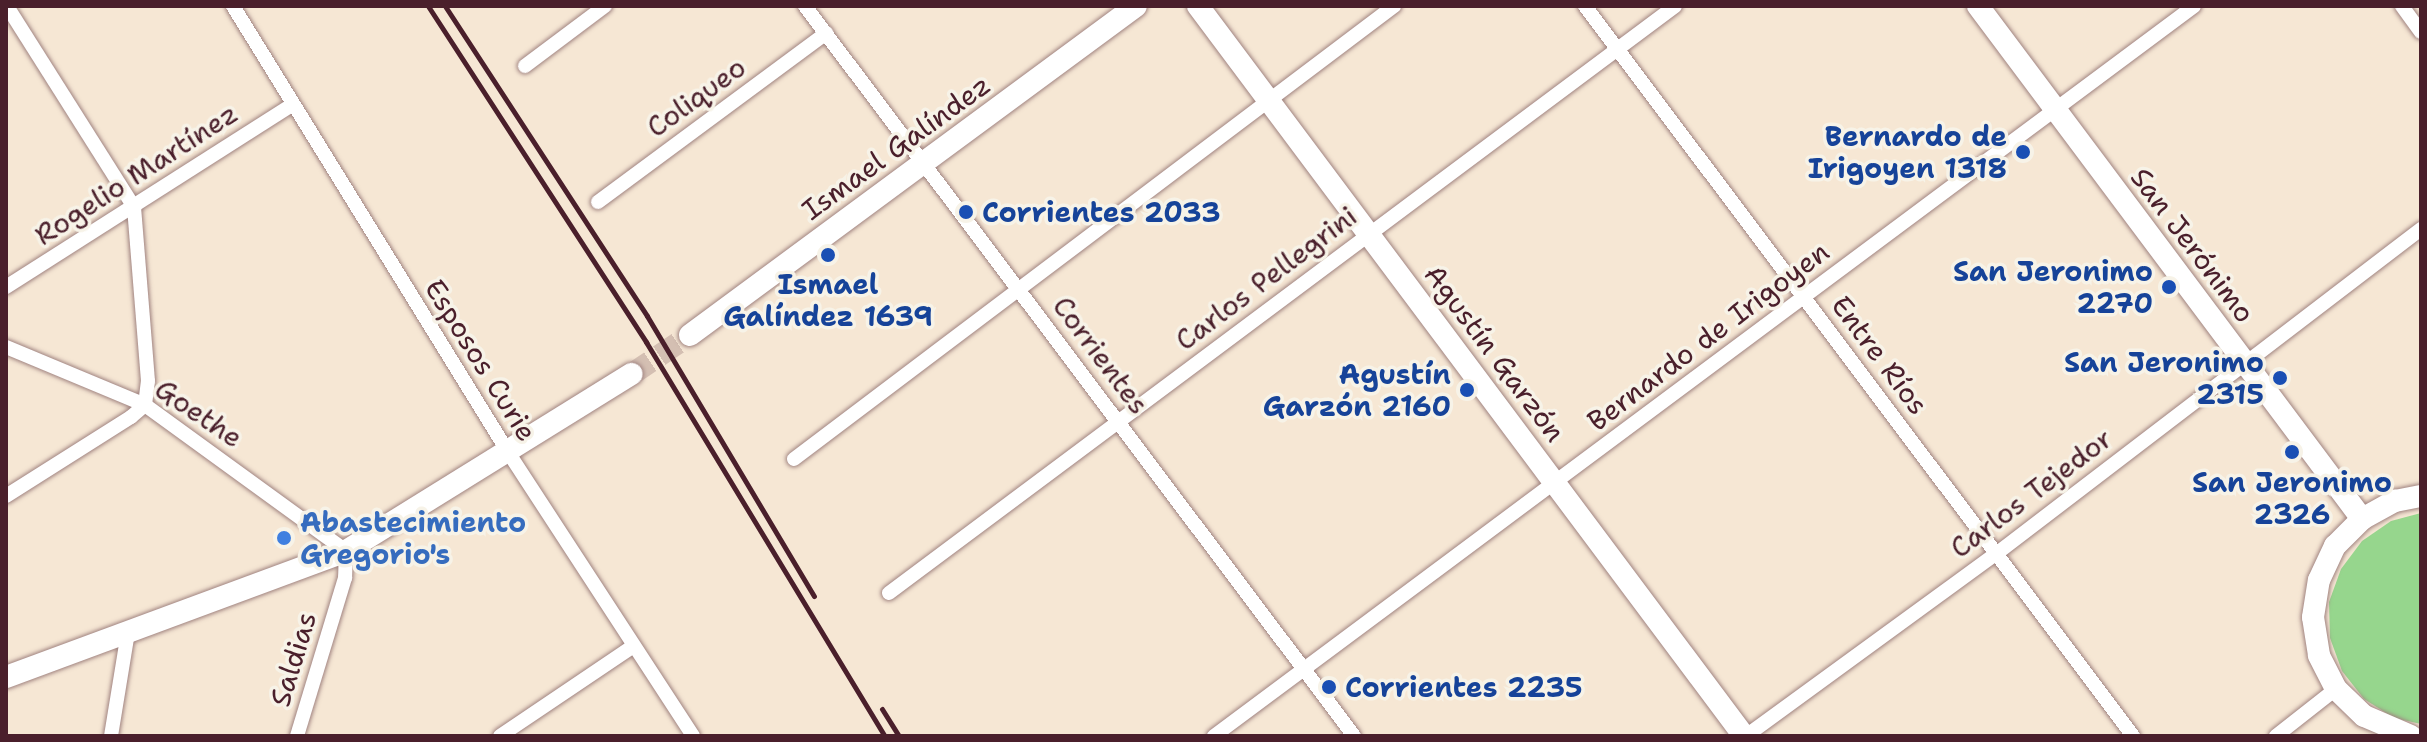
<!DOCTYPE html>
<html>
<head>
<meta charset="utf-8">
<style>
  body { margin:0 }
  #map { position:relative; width:2427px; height:742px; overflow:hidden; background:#f6e7d4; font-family:"Shantell Sans",sans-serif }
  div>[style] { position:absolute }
  .green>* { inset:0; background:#96d68d }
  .secondary-tunnel>* { height:22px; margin-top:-11px; transform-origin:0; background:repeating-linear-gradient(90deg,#d4bfb2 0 22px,transparent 0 33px) }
  .roads { filter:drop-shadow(0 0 2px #a08380) drop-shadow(0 0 2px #a08380) }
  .street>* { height:14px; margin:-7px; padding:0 7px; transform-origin:7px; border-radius:7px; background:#fff }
  .secondary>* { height:22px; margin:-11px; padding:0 11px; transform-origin:11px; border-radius:11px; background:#fff }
  .rail>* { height:5px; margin:-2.5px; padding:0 2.5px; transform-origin:2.5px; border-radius:2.5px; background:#4a1f2b }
  .dots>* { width:22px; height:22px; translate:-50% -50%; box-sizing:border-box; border:4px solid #f7f3e8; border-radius:50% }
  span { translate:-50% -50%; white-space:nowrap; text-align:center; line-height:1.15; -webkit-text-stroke:7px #f7f3e8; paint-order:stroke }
  .street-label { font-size:28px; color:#4a1f2b }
  .transit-label { font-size:28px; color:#164399; font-weight:700 }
  .right { translate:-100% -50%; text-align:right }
  .left { translate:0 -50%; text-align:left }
  .shop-label { font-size:28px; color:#366cbe; font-weight:700 }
  .frame { position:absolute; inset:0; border:8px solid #4a1f2b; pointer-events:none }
</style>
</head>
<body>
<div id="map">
  <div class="green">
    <div style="clip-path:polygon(2421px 513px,2421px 724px,2394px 718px,2364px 699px,2342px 671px,2330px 638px,2329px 602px,2341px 569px,2362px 541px,2391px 521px)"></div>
  </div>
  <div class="secondary-tunnel">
    <div style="left:632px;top:374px;width:70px;rotate:-33.9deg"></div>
  </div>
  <div class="roads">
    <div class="street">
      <div style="left:233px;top:6px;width:524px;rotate:58.34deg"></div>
      <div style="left:508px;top:452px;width:339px;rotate:56.9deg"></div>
      <div style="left:805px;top:6px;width:913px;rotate:53.05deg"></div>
      <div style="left:1585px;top:6px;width:913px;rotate:53.1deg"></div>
      <div style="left:2402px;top:6px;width:32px;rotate:54deg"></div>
      <div style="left:525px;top:66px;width:100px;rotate:-36.9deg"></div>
      <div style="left:598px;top:202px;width:284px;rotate:-36.5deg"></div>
      <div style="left:6px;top:287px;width:340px;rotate:-32.5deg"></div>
      <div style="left:6px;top:347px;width:151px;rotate:22.6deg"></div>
      <div style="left:145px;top:405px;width:248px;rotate:36deg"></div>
      <div style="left:346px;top:551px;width:27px;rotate:92deg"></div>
      <div style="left:345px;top:578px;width:165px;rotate:106.9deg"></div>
      <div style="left:794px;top:459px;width:752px;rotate:-37.05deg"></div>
      <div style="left:6px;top:496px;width:148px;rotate:-32.3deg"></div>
      <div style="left:131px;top:417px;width:18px;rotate:-41deg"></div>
      <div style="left:145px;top:405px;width:24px;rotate:-83deg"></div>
      <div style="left:148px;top:381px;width:175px;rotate:-94.6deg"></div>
      <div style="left:134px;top:207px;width:238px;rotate:-122.3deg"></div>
      <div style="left:889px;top:593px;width:981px;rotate:-36.75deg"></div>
      <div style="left:111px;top:736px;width:105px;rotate:-80.7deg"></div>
      <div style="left:500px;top:736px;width:159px;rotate:-34deg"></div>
      <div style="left:1214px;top:736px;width:1222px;rotate:-36.68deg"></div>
      <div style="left:1746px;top:736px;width:309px;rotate:-36.1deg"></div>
      <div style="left:1996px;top:554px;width:535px;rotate:-37.41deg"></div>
      <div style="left:2276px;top:736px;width:76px;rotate:-38.1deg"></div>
    </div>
    <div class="secondary">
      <div style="left:1198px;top:6px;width:912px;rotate:53.21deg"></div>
      <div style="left:1978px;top:6px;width:641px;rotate:53.18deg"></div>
      <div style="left:690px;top:335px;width:554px;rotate:-36.42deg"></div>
      <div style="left:6px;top:677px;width:363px;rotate:-20.3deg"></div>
      <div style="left:346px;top:551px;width:336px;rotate:-31.8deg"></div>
      <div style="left:2411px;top:736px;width:51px;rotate:-156.9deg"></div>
      <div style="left:2364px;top:716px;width:39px;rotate:-136deg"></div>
      <div style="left:2336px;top:689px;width:38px;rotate:-117deg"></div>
      <div style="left:2319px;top:655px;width:38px;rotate:-99deg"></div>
      <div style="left:2313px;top:617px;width:37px;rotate:-81deg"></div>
      <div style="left:2319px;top:580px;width:38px;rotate:-65deg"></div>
      <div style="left:2335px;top:546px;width:38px;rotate:-45deg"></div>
      <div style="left:2362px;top:519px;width:38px;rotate:-29deg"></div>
      <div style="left:2395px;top:501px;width:26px;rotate:-11deg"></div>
    </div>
  </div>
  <div class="rail">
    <div style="left:428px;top:6px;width:401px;rotate:57deg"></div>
    <div style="left:646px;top:342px;width:461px;rotate:58.8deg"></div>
    <div style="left:445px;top:6px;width:370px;rotate:56.9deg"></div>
    <div style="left:647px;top:316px;width:326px;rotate:59.2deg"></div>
    <div style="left:882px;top:709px;width:32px;rotate:58deg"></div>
  </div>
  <div class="dots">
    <div style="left:2023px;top:152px;background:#1a4fb4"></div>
    <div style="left:966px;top:212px;background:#1a4fb4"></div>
    <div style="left:828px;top:255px;background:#1a4fb4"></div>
    <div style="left:2169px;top:287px;background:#1a4fb4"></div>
    <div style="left:2280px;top:378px;background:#1a4fb4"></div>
    <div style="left:1467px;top:390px;background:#1a4fb4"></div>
    <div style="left:2292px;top:452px;background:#1a4fb4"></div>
    <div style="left:284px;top:538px;background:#3f7fe0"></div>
    <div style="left:1329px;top:687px;background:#1a4fb4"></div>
  </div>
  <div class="street-label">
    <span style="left:696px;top:97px;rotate:-36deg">Coliqueo</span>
    <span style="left:896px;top:147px;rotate:-36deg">Ismael Galíndez</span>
    <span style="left:136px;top:174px;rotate:-33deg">Rogelio Martínez</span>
    <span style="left:2193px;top:245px;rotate:53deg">San Jerónimo</span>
    <span style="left:1266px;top:278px;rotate:-37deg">Carlos Pellegrini</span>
    <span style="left:1708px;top:336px;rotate:-37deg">Bernardo de Irigoyen</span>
    <span style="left:1495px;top:353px;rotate:53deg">Agustín Garzón</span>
    <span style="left:1101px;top:355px;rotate:53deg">Corrientes</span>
    <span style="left:1880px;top:355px;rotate:53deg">Entre Ríos</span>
    <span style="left:481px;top:360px;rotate:58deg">Esposos Curie</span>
    <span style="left:199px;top:413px;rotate:34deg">Goethe</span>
    <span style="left:2031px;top:493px;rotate:-37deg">Carlos Tejedor</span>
    <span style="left:293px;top:659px;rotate:-73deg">Saldias</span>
  </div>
  <div class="transit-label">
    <span class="right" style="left:2007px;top:152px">Bernardo de<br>Irigoyen 1318</span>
    <span class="left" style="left:982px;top:212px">Corrientes 2033</span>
    <span class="right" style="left:2153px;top:287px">San Jeronimo<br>2270</span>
    <span style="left:828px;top:300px">Ismael<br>Galíndez 1639</span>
    <span class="right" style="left:2264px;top:378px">San Jeronimo<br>2315</span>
    <span class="right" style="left:1451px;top:390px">Agustín<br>Garzón 2160</span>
    <span style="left:2292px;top:498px">San Jeronimo<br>2326</span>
    <span class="left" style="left:1345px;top:687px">Corrientes 2235</span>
  </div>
  <div class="shop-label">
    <span class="left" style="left:300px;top:538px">Abastecimiento<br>Gregorio's</span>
  </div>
  <div class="frame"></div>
</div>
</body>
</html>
